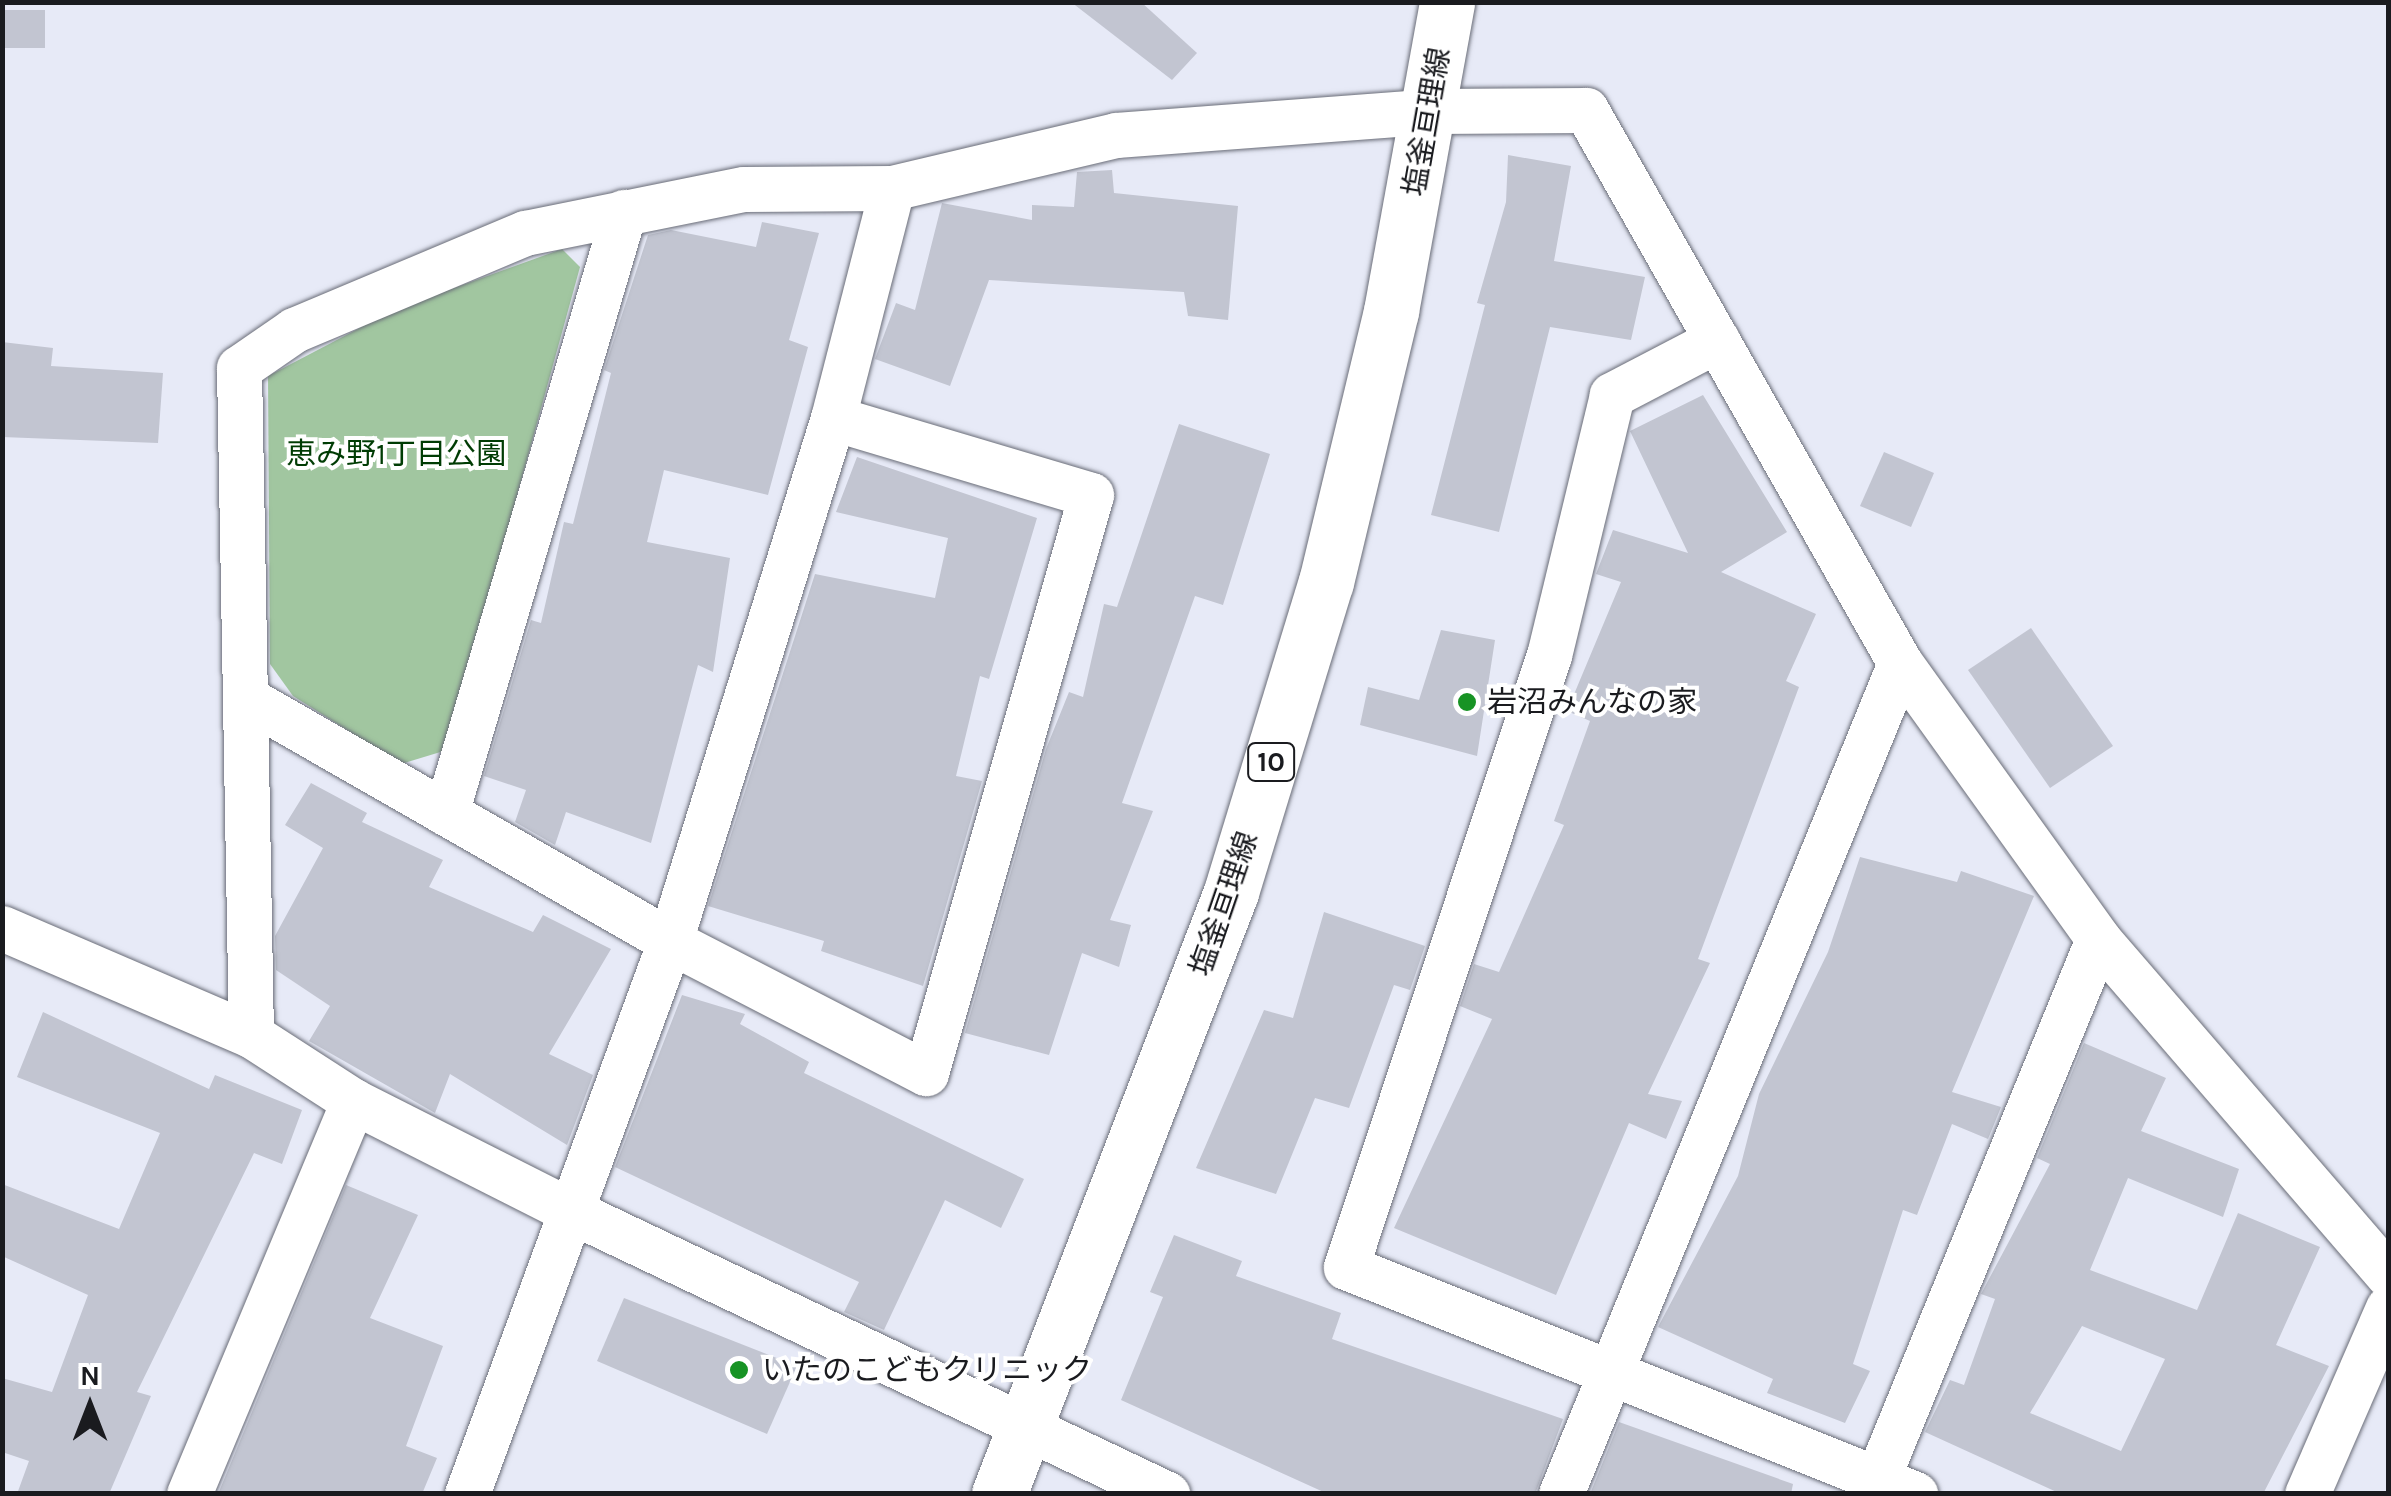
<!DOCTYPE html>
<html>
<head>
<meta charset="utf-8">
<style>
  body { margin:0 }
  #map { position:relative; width:2391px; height:1496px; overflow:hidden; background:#e7eaf7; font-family:Karla,"Noto Sans JP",sans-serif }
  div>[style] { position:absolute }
  .green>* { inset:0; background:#a1c6a0 }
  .building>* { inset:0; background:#c2c5d1 }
  .roads { filter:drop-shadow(0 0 2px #696c77) drop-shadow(0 0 2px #696c77) }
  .street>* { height:45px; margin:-22.5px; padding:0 22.5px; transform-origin:22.5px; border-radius:22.5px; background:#fff }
  .primary>* { height:55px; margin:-27.5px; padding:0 27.5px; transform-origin:27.5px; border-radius:27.5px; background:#fff }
  .dots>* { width:28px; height:28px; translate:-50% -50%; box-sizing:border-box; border:5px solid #fff; border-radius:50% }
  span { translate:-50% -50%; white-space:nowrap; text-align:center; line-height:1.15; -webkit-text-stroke:8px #fff; paint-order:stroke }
  .shield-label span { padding:2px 8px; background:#fff; border:2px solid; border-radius:8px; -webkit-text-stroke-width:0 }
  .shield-label { font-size:28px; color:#1a1b1f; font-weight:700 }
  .street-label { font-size:30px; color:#1a1b1f }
  .park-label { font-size:30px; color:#003c04 }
  .poi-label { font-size:30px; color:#1a1b1f }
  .left { translate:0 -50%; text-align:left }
  .frame { position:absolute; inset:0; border:5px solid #1a1b1f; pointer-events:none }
  .north { position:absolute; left:40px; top:1356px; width:100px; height:100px; -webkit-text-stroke:8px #fff; paint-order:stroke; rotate:0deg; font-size:28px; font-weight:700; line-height:40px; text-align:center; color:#1a1b1f }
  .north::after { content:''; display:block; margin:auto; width:35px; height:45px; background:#1a1b1f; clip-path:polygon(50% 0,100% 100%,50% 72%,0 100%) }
</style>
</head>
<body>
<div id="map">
  <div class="green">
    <div style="clip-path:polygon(562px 249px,580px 267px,447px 750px,401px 764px,293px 696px,270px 664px,268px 376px,396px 309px)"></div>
  </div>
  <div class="building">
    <div style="clip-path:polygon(1071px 2px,1141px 2px,1197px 53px,1172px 80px)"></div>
    <div style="clip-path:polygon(2px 10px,45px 10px,45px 48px,2px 48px)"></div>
    <div style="clip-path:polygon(1508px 155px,1571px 166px,1554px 261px,1645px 277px,1631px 340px,1550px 327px,1499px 532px,1431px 515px,1485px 305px,1477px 303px,1506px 202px)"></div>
    <div style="clip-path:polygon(1112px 170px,1114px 193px,1238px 206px,1228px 320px,1188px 316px,1184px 292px,989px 280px,950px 386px,875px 359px,896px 303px,915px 310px,942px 203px,1032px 220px,1032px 205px,1074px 207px,1077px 172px)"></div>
    <div style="clip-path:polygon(762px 222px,819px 233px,789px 340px,808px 347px,768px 495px,664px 470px,647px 542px,730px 558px,713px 672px,698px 665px,651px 843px,566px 812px,555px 845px,515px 822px,526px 790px,484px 776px,531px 620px,541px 623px,564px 522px,573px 524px,611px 373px,604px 370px,648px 235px,671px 230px,756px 247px)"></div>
    <div style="clip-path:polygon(2px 342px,53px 348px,51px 366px,163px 373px,158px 443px,2px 437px)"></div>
    <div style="clip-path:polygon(1703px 395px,1787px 532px,1721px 572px,1816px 614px,1786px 681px,1799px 687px,1698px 959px,1710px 963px,1648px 1094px,1682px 1101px,1666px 1139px,1629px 1123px,1556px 1295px,1394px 1228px,1492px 1019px,1460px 1006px,1474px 964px,1499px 972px,1564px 825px,1554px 821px,1590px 721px,1567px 711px,1621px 582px,1596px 574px,1613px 530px,1688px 553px,1630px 431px)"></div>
    <div style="clip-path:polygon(1179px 424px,1270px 454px,1223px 605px,1195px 596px,1122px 803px,1153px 811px,1110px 920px,1131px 925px,1119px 967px,1082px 953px,1049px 1055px,965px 1033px,1046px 749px,1069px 692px,1083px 697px,1104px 604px,1117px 607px)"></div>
    <div style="clip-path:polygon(1884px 452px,1934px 473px,1911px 527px,1860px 506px)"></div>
    <div style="clip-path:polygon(857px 457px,1037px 518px,989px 679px,980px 676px,956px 776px,982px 781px,923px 986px,821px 951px,824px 941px,708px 906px,815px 574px,935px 598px,948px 538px,836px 512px)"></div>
    <div style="clip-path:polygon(2031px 628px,2113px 746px,2050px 788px,1968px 670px)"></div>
    <div style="clip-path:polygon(1441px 630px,1495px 640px,1477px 756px,1360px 725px,1368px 687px,1419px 700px)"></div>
    <div style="clip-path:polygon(311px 783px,367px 813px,362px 822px,443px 860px,429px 887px,533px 932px,543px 915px,611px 949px,549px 1054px,593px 1075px,567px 1145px,450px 1074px,435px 1113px,309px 1041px,330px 1006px,276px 970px,275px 936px,323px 848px,285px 825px)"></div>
    <div style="clip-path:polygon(1860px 857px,1957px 882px,1961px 871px,2034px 896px,1952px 1092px,2001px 1107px,1988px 1139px,1952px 1124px,1917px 1215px,1903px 1210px,1853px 1364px,1870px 1371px,1845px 1423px,1767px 1393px,1773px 1379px,1658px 1327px,1738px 1176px,1759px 1094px,1828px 952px)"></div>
    <div style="clip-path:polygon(1324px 912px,1425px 946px,1410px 990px,1394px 985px,1349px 1108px,1315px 1098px,1276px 1194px,1196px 1168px,1264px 1010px,1293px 1018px)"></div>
    <div style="clip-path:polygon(682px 995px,745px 1014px,740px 1024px,809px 1062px,804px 1073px,1024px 1179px,1001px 1228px,945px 1200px,884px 1330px,844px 1312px,859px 1282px,615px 1167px)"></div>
    <div style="clip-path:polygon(43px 1012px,209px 1089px,215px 1075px,302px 1110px,282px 1164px,254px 1153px,137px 1392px,151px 1396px,109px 1494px,17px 1494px,29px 1461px,2px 1452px,2px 1378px,52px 1392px,88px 1295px,2px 1256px,2px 1184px,119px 1229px,160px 1133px,17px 1077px)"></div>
    <div style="clip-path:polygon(evenodd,2084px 1043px,2166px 1078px,2141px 1131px,2239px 1169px,2223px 1217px,2128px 1178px,2090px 1270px,2197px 1310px,2238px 1213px,2320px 1247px,2276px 1345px,2329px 1366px,2263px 1494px,2061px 1494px,1925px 1432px,1950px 1380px,1964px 1385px,1995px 1299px,1981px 1294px,2050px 1164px,2037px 1158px,2084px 1043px,2082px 1326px,2165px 1359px,2121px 1451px,2030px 1413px,2082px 1326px)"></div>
    <div style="clip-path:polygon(346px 1185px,418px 1215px,370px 1318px,443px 1346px,406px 1446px,437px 1458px,422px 1494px,218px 1494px)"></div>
    <div style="clip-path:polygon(1174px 1235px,1242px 1261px,1236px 1276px,1341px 1313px,1332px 1339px,1563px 1419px,1535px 1494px,1328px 1494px,1121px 1400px,1163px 1297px,1150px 1292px)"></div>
    <div style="clip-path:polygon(624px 1298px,797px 1366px,767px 1434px,597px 1361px)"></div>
    <div style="clip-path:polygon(1619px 1422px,1793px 1484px,1791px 1494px,1590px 1494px)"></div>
  </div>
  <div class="roads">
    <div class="street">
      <div style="left:1717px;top:340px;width:119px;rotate:152.4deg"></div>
      <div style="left:1612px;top:395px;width:268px;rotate:103.6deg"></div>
      <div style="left:1549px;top:655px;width:645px;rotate:108.35deg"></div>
      <div style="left:1346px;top:1267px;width:613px;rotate:21.75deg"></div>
      <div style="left:249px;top:700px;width:485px;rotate:29.8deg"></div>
      <div style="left:670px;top:941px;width:288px;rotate:27.3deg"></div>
      <div style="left:926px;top:1073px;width:601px;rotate:-74.07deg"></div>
      <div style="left:1091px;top:495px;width:269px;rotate:-163.4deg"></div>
      <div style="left:446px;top:813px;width:627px;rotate:-73.5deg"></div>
      <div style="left:2px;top:928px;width:271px;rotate:23.3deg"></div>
      <div style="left:251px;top:1035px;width:121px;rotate:32.9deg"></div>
      <div style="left:353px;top:1101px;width:246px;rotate:26.8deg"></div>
      <div style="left:573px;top:1212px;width:658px;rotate:25.4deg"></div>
      <div style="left:251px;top:1035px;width:667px;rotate:-91.03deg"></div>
      <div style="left:239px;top:368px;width:67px;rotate:-34.6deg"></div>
      <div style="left:294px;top:330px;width:251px;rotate:-22.8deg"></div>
      <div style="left:525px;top:233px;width:223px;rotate:-11.4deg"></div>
      <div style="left:744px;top:189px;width:148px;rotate:-0.4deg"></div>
      <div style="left:892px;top:188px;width:230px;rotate:-13.3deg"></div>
      <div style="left:1116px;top:135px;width:317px;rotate:-4.3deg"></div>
      <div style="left:1432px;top:111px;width:154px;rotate:-0.4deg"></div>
      <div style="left:1586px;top:110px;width:636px;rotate:60.41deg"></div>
      <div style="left:1900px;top:663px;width:340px;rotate:54.3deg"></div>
      <div style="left:2098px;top:939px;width:444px;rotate:49.2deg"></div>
      <div style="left:1878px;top:1477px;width:581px;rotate:-67.76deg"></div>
      <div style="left:189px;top:1494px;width:426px;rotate:-67.3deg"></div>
      <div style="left:467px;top:1494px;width:589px;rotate:-69.84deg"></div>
      <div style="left:670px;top:941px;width:548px;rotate:-72.69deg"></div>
      <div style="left:833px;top:418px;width:237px;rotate:-75.6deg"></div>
      <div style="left:1561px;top:1494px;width:897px;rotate:-67.81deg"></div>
      <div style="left:2307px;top:1494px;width:203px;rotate:-66.5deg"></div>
    </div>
    <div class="primary">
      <div style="left:999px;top:1494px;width:645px;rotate:-68.92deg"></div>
      <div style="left:1231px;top:892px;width:324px;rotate:-73deg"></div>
      <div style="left:1326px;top:582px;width:279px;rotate:-76.5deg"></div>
      <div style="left:1391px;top:311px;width:314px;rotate:-79.7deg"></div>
    </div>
  </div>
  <div class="dots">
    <div style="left:1467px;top:702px;background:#179324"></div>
    <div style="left:739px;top:1370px;background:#179324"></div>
  </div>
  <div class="shield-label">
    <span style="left:1271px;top:762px">10</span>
  </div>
  <div class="street-label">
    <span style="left:1427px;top:122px;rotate:-80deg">塩釜亘理線</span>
    <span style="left:1224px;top:904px;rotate:-71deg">塩釜亘理線</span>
  </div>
  <div class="park-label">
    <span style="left:396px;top:454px">恵み野1丁目公園</span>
  </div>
  <div class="poi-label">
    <span class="left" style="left:1487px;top:702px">岩沼みんなの家</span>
    <span class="left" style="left:762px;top:1370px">いたのこどもクリニック</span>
  </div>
  <div class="frame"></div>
  <div class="north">N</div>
</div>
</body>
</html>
